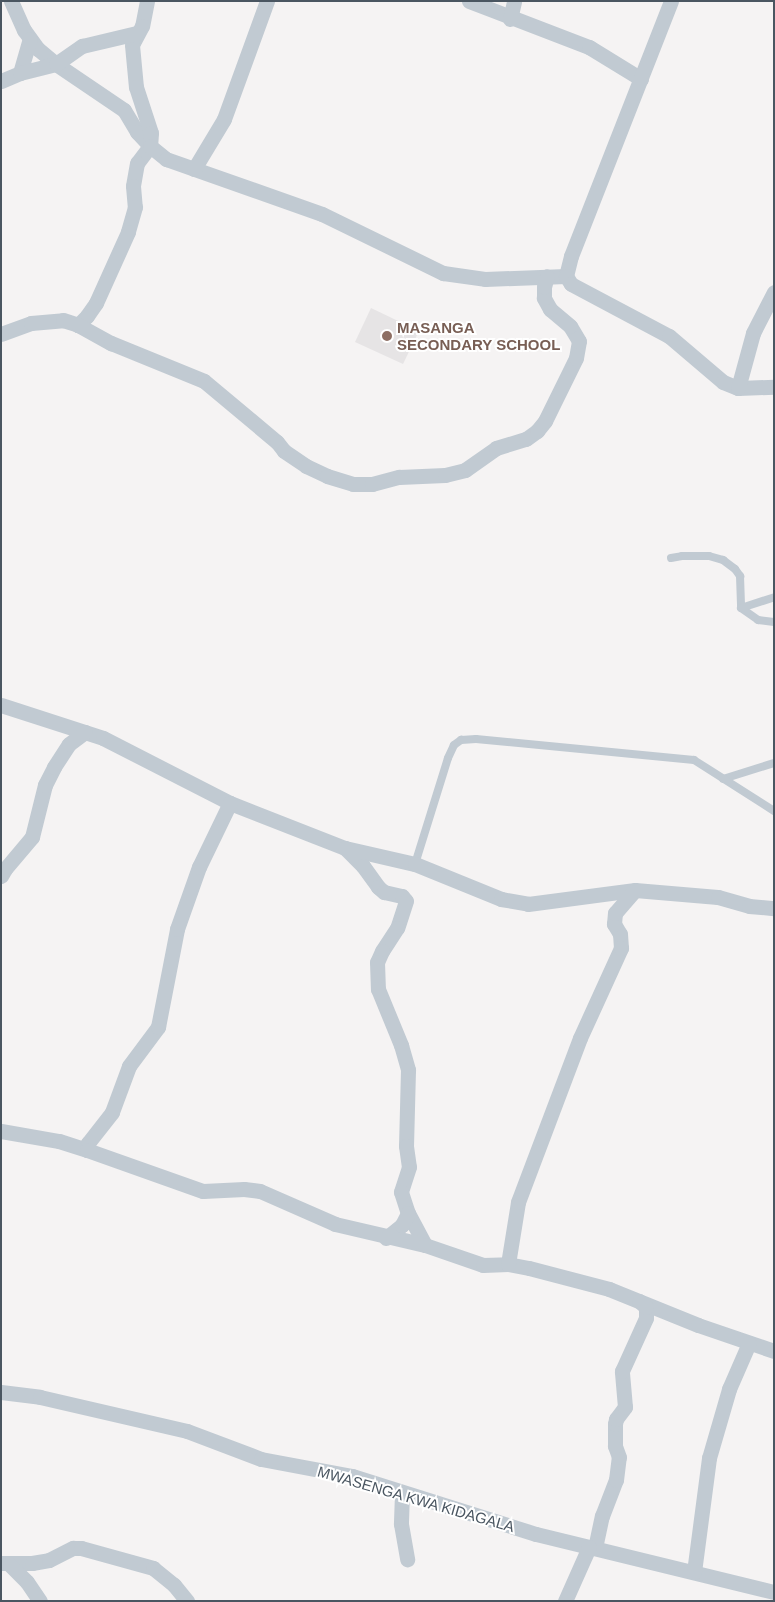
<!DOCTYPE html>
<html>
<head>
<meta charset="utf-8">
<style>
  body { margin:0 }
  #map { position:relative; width:775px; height:1602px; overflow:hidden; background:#f5f3f3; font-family:Helvetica,sans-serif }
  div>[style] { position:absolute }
  .education>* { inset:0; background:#e6e4e5 }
  .service>* { height:8px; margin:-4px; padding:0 4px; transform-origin:4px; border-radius:4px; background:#c1cad2 }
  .minor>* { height:15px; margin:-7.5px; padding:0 7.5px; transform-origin:7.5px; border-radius:7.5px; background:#c1cad2 }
  .dots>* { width:14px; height:14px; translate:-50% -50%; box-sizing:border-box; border:2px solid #fff; border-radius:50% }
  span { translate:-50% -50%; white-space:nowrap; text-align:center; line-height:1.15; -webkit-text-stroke:4px #fff; paint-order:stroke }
  .education-label { font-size:15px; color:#785e54; font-weight:700 }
  .left { translate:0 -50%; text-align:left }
  .street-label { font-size:15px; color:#4a5661 }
  .frame { position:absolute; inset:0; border:2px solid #4a5661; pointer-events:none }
</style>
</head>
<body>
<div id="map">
  <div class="education">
    <div style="clip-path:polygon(371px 308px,419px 331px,403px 364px,355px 342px)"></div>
  </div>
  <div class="service">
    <div style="left:671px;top:558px;width:11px;rotate:-10deg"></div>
    <div style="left:682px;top:556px;width:27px"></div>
    <div style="left:709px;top:556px;width:15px;rotate:16deg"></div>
    <div style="left:723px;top:560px;width:15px;rotate:37deg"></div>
    <div style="left:735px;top:569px;width:9px;rotate:54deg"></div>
    <div style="left:740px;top:576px;width:32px;rotate:88deg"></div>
    <div style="left:741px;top:608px;width:21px;rotate:35deg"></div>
    <div style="left:758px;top:620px;width:16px;rotate:7deg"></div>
    <div style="left:741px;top:608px;width:35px;rotate:-18deg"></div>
    <div style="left:723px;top:779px;width:53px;rotate:-17.4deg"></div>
    <div style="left:415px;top:864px;width:111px;rotate:-72.7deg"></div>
    <div style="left:448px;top:758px;width:14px;rotate:-65deg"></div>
    <div style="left:454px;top:745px;width:9px;rotate:-36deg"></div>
    <div style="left:461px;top:740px;width:15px;rotate:-4deg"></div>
    <div style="left:476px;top:739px;width:219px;rotate:5.5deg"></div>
    <div style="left:694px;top:760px;width:95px;rotate:32.5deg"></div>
  </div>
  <div class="minor">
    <div style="left:11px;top:1px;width:32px;rotate:66deg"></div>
    <div style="left:24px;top:30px;width:24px;rotate:54deg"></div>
    <div style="left:38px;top:49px;width:23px;rotate:40deg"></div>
    <div style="left:56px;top:64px;width:82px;rotate:34.1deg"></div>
    <div style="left:124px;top:110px;width:26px;rotate:59deg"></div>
    <div style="left:137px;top:132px;width:19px;rotate:47deg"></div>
    <div style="left:150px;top:146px;width:21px;rotate:127deg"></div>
    <div style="left:137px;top:163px;width:23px;rotate:100deg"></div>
    <div style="left:133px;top:186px;width:21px;rotate:85deg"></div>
    <div style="left:135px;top:207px;width:26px;rotate:106deg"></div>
    <div style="left:128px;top:232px;width:78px;rotate:114.3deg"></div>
    <div style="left:96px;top:303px;width:16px;rotate:125deg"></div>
    <div style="left:87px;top:316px;width:13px;rotate:135deg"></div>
    <div style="left:147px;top:1px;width:25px;rotate:101deg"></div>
    <div style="left:142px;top:26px;width:21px;rotate:118deg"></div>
    <div style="left:132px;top:45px;width:42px;rotate:84.6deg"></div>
    <div style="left:136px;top:87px;width:48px;rotate:71.9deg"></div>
    <div style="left:151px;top:133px;width:13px;rotate:94deg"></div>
    <div style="left:150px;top:146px;width:21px;rotate:39deg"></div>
    <div style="left:166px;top:159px;width:165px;rotate:19.4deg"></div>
    <div style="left:322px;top:214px;width:135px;rotate:26deg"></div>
    <div style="left:443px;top:273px;width:42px;rotate:8.1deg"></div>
    <div style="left:485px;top:279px;width:81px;rotate:-2.1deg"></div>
    <div style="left:469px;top:1px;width:129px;rotate:21deg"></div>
    <div style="left:589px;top:47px;width:61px;rotate:31.6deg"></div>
    <div style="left:671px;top:1px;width:274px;rotate:111.4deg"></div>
    <div style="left:571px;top:256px;width:21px;rotate:104deg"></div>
    <div style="left:566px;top:276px;width:9px;rotate:58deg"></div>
    <div style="left:571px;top:284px;width:111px;rotate:28deg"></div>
    <div style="left:669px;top:336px;width:71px;rotate:40.4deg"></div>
    <div style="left:723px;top:382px;width:16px;rotate:22deg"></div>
    <div style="left:738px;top:388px;width:36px;rotate:-2deg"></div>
    <div style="left:510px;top:19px;width:18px;rotate:-77deg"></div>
    <div style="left:20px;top:73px;width:35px;rotate:-74deg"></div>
    <div style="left:1px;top:81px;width:21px;rotate:-23deg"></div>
    <div style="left:20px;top:73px;width:37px;rotate:-14deg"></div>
    <div style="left:56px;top:64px;width:32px;rotate:-35deg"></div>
    <div style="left:82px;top:46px;width:57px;rotate:-13.3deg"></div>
    <div style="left:194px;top:169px;width:58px;rotate:-59deg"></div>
    <div style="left:224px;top:119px;width:126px;rotate:-70deg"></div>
    <div style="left:1px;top:334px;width:32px;rotate:-20deg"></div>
    <div style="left:31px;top:323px;width:32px;rotate:-5deg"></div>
    <div style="left:63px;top:320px;width:16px;rotate:18deg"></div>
    <div style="left:78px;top:325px;width:38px;rotate:29deg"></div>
    <div style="left:111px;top:343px;width:100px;rotate:22.2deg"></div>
    <div style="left:204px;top:381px;width:95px;rotate:39.9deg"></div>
    <div style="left:277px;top:442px;width:11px;rotate:52deg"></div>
    <div style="left:284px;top:451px;width:27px;rotate:34deg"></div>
    <div style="left:306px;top:466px;width:23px;rotate:25deg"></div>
    <div style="left:327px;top:476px;width:27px;rotate:17deg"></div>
    <div style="left:353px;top:484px;width:19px"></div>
    <div style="left:372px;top:484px;width:28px;rotate:-15deg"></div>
    <div style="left:399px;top:477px;width:46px;rotate:-2.5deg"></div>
    <div style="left:445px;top:475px;width:21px;rotate:-14deg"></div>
    <div style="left:465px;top:470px;width:38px;rotate:-35deg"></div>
    <div style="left:496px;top:448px;width:31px;rotate:-17deg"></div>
    <div style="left:526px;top:439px;width:14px;rotate:-36deg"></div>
    <div style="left:537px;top:431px;width:13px;rotate:-51deg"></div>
    <div style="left:545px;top:421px;width:70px;rotate:-63.8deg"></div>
    <div style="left:576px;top:358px;width:17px;rotate:-80deg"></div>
    <div style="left:579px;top:341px;width:17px;rotate:-121deg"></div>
    <div style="left:570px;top:326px;width:26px;rotate:-140deg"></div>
    <div style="left:550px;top:309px;width:13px;rotate:-119deg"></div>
    <div style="left:544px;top:298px;width:11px;rotate:-90deg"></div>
    <div style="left:544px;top:287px;width:11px;rotate:-75deg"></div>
    <div style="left:738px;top:388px;width:57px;rotate:-74.7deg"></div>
    <div style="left:753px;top:333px;width:46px;rotate:-62.9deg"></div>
    <div style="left:1px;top:705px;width:107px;rotate:17.9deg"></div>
    <div style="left:103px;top:738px;width:143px;rotate:27.1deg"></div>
    <div style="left:230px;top:803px;width:123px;rotate:21.4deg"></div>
    <div style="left:345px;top:848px;width:72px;rotate:12.9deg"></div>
    <div style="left:415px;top:864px;width:93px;rotate:22.1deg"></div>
    <div style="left:501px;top:899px;width:27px;rotate:10deg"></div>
    <div style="left:528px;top:904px;width:108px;rotate:-7.5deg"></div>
    <div style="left:635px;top:890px;width:83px;rotate:4.8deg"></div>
    <div style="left:718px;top:897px;width:32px;rotate:16deg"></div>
    <div style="left:749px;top:906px;width:25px;rotate:5deg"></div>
    <div style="left:345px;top:848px;width:25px;rotate:45deg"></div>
    <div style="left:363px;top:866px;width:26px;rotate:54deg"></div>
    <div style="left:378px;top:887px;width:8px;rotate:40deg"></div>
    <div style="left:384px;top:892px;width:18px;rotate:13deg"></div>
    <div style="left:402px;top:896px;width:6px;rotate:51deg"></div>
    <div style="left:406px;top:901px;width:28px;rotate:108deg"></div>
    <div style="left:397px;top:928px;width:27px;rotate:123deg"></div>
    <div style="left:382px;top:951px;width:12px;rotate:114deg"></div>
    <div style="left:377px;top:962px;width:27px;rotate:88deg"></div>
    <div style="left:378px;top:989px;width:61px;rotate:67.7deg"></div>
    <div style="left:401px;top:1045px;width:26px;rotate:74deg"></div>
    <div style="left:408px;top:1070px;width:76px;rotate:91.5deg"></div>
    <div style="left:406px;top:1146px;width:21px;rotate:82deg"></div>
    <div style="left:409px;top:1167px;width:26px;rotate:108deg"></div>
    <div style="left:401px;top:1192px;width:22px;rotate:72deg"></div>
    <div style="left:408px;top:1213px;width:36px;rotate:62deg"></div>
    <div style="left:1px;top:876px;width:8px;rotate:-60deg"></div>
    <div style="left:5px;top:869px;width:42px;rotate:-49.8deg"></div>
    <div style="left:32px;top:837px;width:54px;rotate:-76deg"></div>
    <div style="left:45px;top:785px;width:20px;rotate:-63deg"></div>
    <div style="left:54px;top:767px;width:27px;rotate:-57deg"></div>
    <div style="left:69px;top:744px;width:20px;rotate:-37deg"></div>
    <div style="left:1px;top:1131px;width:59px;rotate:9.8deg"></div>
    <div style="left:59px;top:1141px;width:29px;rotate:18deg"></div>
    <div style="left:87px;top:1150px;width:7px;rotate:-82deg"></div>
    <div style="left:88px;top:1143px;width:39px;rotate:-52deg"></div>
    <div style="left:112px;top:1112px;width:49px;rotate:-69.7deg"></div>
    <div style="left:129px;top:1066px;width:49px;rotate:-53.4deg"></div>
    <div style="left:158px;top:1027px;width:100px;rotate:-79deg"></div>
    <div style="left:177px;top:929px;width:66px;rotate:-70.5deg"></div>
    <div style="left:199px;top:867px;width:71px;rotate:-64.2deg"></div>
    <div style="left:87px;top:1150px;width:123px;rotate:19.5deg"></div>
    <div style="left:203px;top:1191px;width:41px;rotate:-2.8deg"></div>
    <div style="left:244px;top:1189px;width:16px;rotate:7deg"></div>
    <div style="left:260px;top:1191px;width:82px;rotate:23.7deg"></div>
    <div style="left:335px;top:1224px;width:92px;rotate:13.1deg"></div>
    <div style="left:425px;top:1245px;width:61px;rotate:19deg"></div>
    <div style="left:483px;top:1265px;width:25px;rotate:-2deg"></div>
    <div style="left:508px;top:1264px;width:21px;rotate:11deg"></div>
    <div style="left:529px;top:1268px;width:83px;rotate:14.7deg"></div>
    <div style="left:609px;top:1289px;width:96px;rotate:22deg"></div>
    <div style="left:698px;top:1325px;width:80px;rotate:18.9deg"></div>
    <div style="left:386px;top:1238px;width:21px;rotate:-39deg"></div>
    <div style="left:402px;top:1225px;width:13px;rotate:-63deg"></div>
    <div style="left:508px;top:1264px;width:63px;rotate:-80.8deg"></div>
    <div style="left:518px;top:1202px;width:175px;rotate:-69.3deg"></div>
    <div style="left:580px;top:1038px;width:99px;rotate:-65.5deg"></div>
    <div style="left:621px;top:948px;width:14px;rotate:-94deg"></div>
    <div style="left:620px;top:934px;width:12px;rotate:-121deg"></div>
    <div style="left:614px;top:924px;width:11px;rotate:-85deg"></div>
    <div style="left:615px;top:913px;width:30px;rotate:-49deg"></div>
    <div style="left:1px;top:1392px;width:39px;rotate:7deg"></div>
    <div style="left:40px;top:1397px;width:151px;rotate:13deg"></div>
    <div style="left:187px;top:1431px;width:79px;rotate:20.7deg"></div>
    <div style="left:261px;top:1459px;width:93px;rotate:10.6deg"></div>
    <div style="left:352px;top:1476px;width:193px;rotate:17.5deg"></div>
    <div style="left:536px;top:1534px;width:245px;rotate:13.7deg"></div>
    <div style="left:402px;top:1493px;width:31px;rotate:92deg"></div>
    <div style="left:401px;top:1524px;width:36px;rotate:80deg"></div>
    <div style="left:595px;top:1548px;width:33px;rotate:-78deg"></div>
    <div style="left:602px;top:1516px;width:39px;rotate:-69deg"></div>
    <div style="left:616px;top:1480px;width:23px;rotate:-83deg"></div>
    <div style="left:619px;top:1457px;width:12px;rotate:-110deg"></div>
    <div style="left:615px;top:1446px;width:22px;rotate:-90deg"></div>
    <div style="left:615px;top:1424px;width:5px;rotate:-79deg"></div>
    <div style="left:616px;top:1419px;width:15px;rotate:-53deg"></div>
    <div style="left:625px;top:1407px;width:36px;rotate:-95deg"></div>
    <div style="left:622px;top:1371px;width:58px;rotate:-65.6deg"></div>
    <div style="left:646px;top:1318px;width:11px;rotate:-90deg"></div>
    <div style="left:646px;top:1307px;width:9px;rotate:-139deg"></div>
    <div style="left:1px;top:1563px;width:31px"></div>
    <div style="left:32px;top:1563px;width:17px;rotate:-10deg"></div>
    <div style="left:49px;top:1560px;width:27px;rotate:-27deg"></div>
    <div style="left:73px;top:1548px;width:8px"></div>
    <div style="left:81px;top:1548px;width:75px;rotate:15.5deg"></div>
    <div style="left:153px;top:1568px;width:27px;rotate:39deg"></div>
    <div style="left:174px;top:1585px;width:21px;rotate:51deg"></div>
    <div style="left:9px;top:1564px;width:25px;rotate:45deg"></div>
    <div style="left:27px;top:1582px;width:23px;rotate:56deg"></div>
    <div style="left:694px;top:1572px;width:115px;rotate:-82.5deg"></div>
    <div style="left:709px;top:1458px;width:72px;rotate:-73.8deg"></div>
    <div style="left:729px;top:1389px;width:50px;rotate:-66.5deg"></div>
    <div style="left:565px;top:1601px;width:59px;rotate:-66deg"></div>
  </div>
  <div class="dots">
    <div style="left:387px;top:336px;background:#8d6e63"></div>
  </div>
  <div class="education-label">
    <span class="left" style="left:397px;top:336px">MASANGA<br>SECONDARY SCHOOL</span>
  </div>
  <div class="street-label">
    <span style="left:416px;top:1499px;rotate:16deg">MWASENGA KWA KIDAGALA</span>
  </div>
  <div class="frame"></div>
</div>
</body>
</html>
